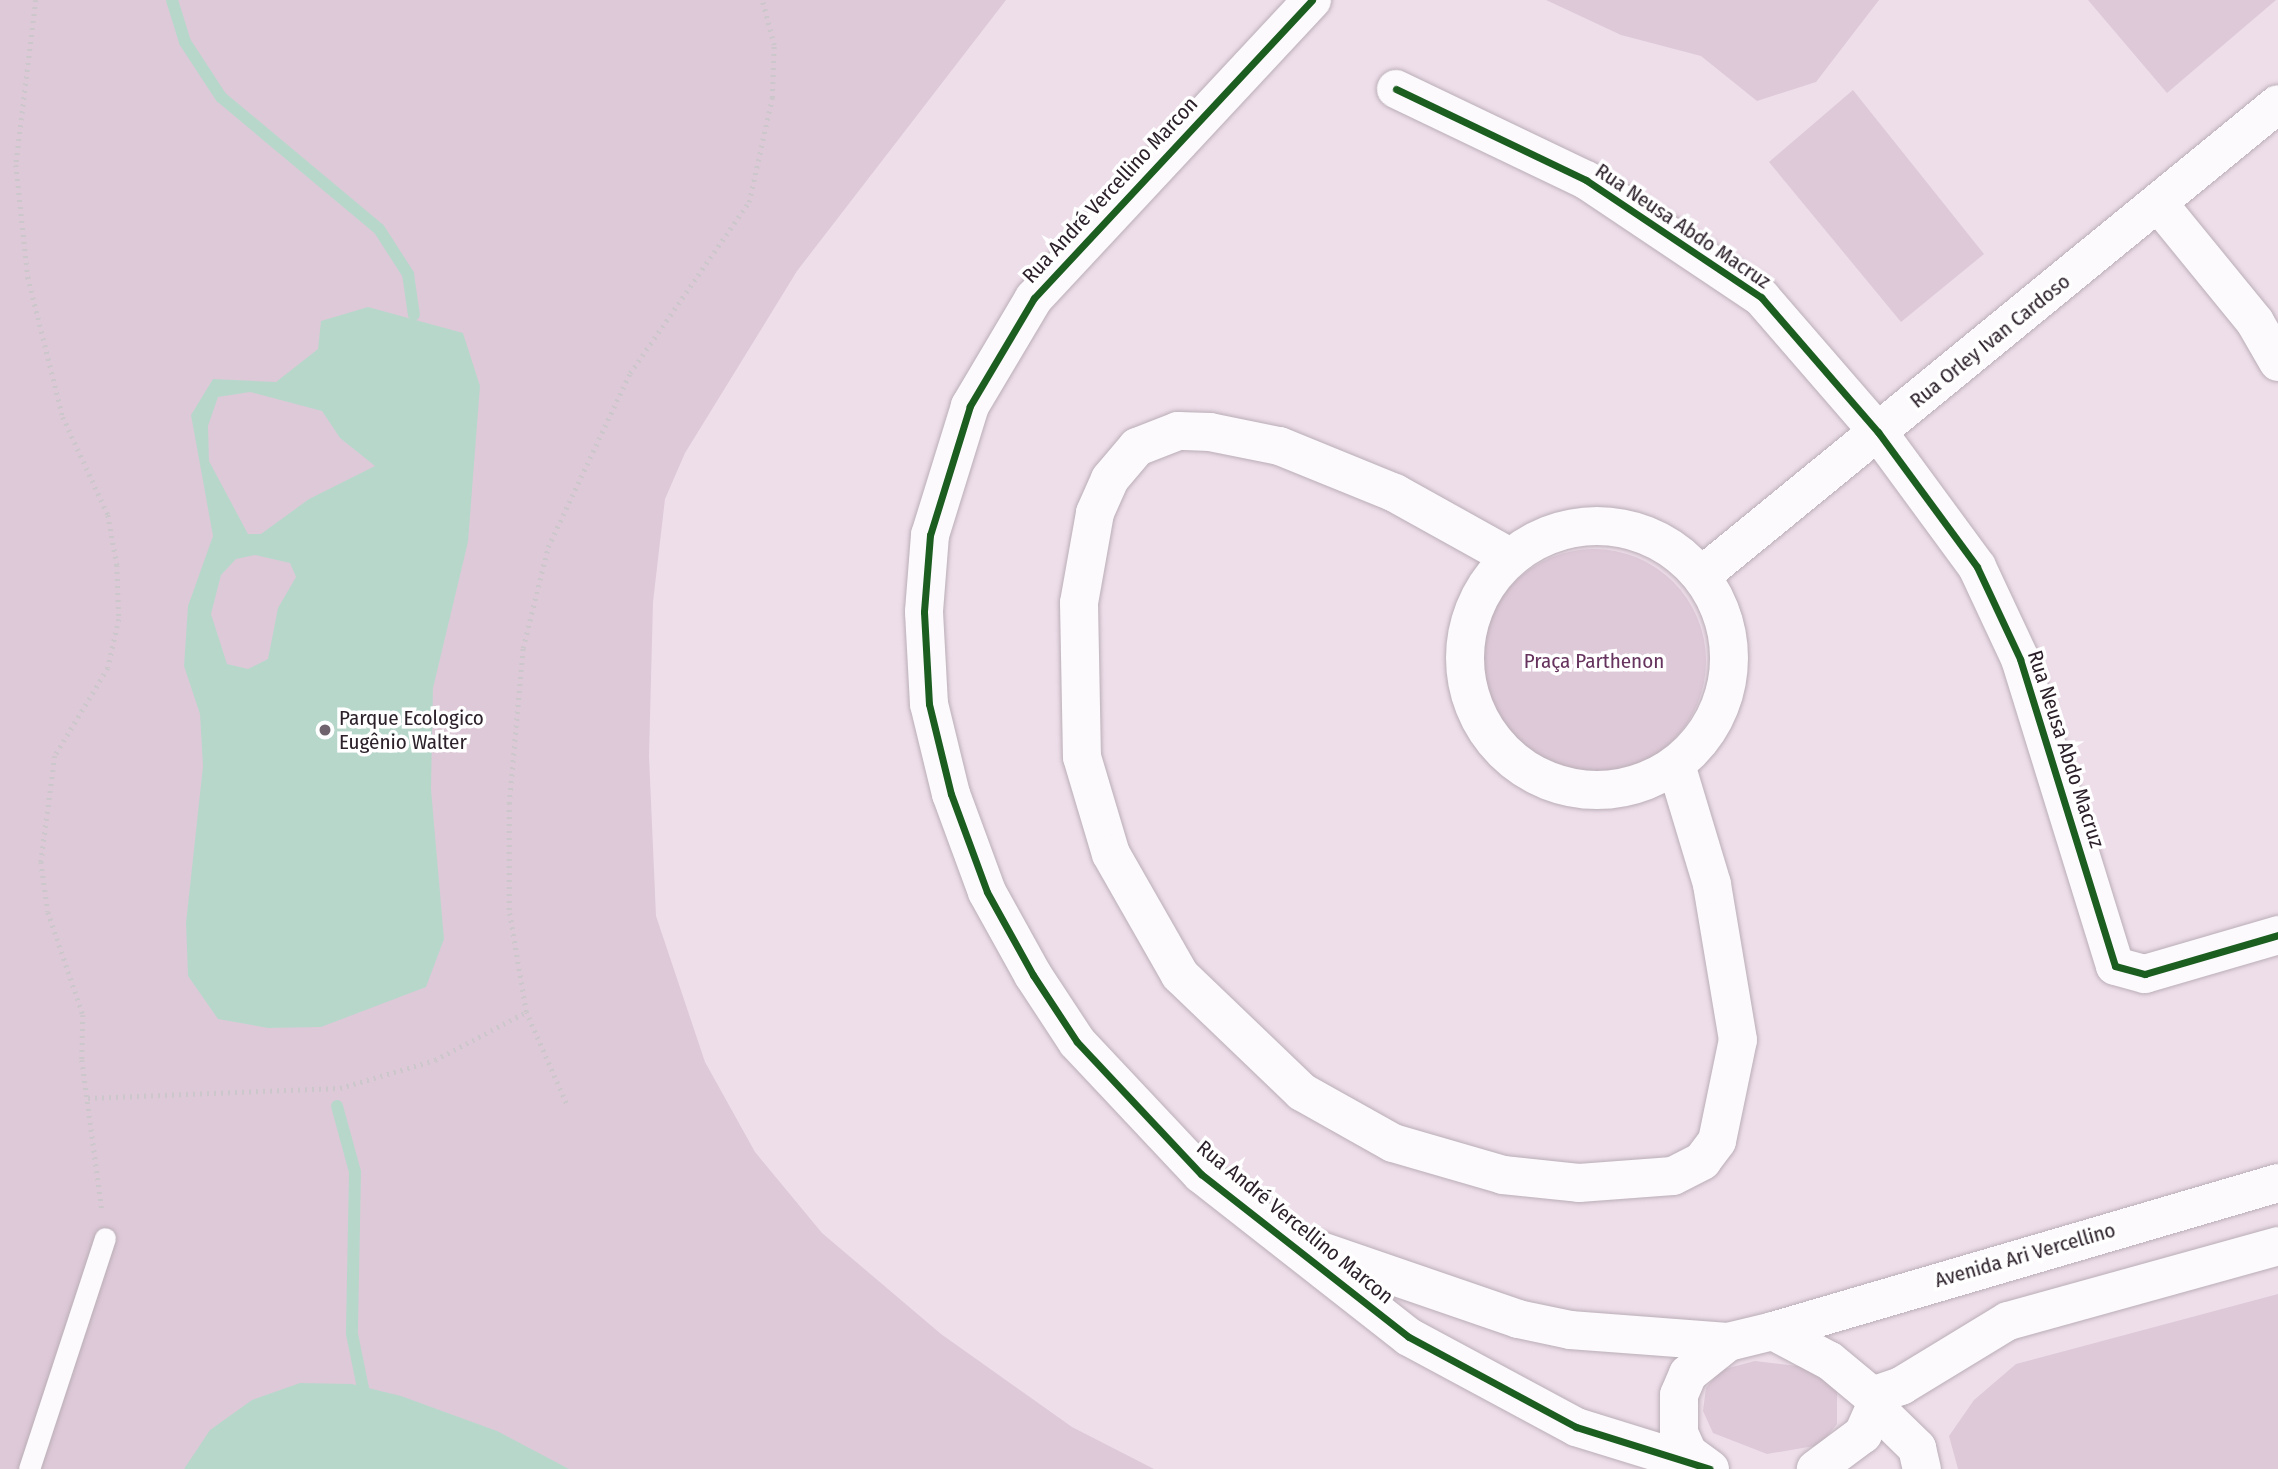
<!DOCTYPE html>
<html>
<head>
<meta charset="utf-8">
<style>
  body { margin:0 }
  #map { position:relative; width:2278px; height:1469px; overflow:hidden; background:#eedeea; font-family:"Fira Sans Condensed",sans-serif }
  div>[style] { position:absolute }
  .green>* { inset:0; background:#dec9d8 }
  .round { border-radius:50% }
  .water>* { inset:0; background:#b8d7cb }
  .stream>* { height:12px; margin:-6px; padding:0 6px; transform-origin:6px; border-radius:6px; background:#b8d7cb }
  .path>* { height:4.5px; margin-top:-2.25px; transform-origin:0; background:repeating-linear-gradient(90deg,#ccc7ca 0 2px,transparent 0 7px) }
  .roads { filter:drop-shadow(0 0 2px #baaeb7) drop-shadow(0 0 2px #baaeb7) }
  .service>* { height:21px; margin:-10.5px; padding:0 10.5px; transform-origin:10.5px; border-radius:10.5px; background:#fcfafc }
  .minor>* { height:38px; margin:-19px; padding:0 19px; transform-origin:19px; border-radius:19px; background:#fcfafc }
  .minor>.ring { margin:-19px; padding:0; box-sizing:content-box; background:none; border:38px solid #fcfafc; border-radius:50% }
  .tertiary>* { height:38px; margin:-19px; padding:0 19px; transform-origin:19px; border-radius:19px; background:#fcfafc }
  .cycleway>* { height:7px; margin:-3.5px; padding:0 3.5px; transform-origin:3.5px; border-radius:3.5px; background:#1b5e20 }
  .dots>* { width:19px; height:19px; translate:-50% -50%; box-sizing:border-box; border:4px solid #fff; border-radius:50% }
  span { translate:-50% -50%; white-space:nowrap; text-align:center; line-height:1.15; -webkit-text-stroke:7px #fff; paint-order:stroke }
  .street-label { font-size:21px; color:#2c212a }
  .park-label { font-size:21px; color:#65335d }
  .poi-label { font-size:21px; color:#2c212a }
  .left { translate:0 -50%; text-align:left }
</style>
</head>
<body>
<div id="map">
  <div class="green">
    <div style="clip-path:polygon(0 0,1006px 0,797px 271px,685px 453px,665px 499px,653px 602px,649px 756px,656px 916px,705px 1062px,755px 1152px,822px 1233px,941px 1334px,1072px 1427px,1154px 1469px,0 1469px)"></div>
    <div style="clip-path:polygon(1546px 0,1879px 0,1816px 82px,1757px 101px,1701px 56px,1621px 35px)"></div>
    <div style="clip-path:polygon(2088px 0,2276px 0,2167px 93px)"></div>
    <div style="clip-path:polygon(1853px 90px,1984px 254px,1901px 322px,1769px 162px)"></div>
    <div class="round" style="left:1482px;top:549px;width:224px;height:224px"></div>
    <div style="clip-path:polygon(2278px 1294px,2278px 1469px,1958px 1469px,1949px 1436px,1974px 1400px,2016px 1364px)"></div>
    <div style="clip-path:polygon(1755px 1361px,1805px 1367px,1837px 1387px,1837px 1424px,1820px 1445px,1767px 1454px,1713px 1433px,1703px 1411px,1706px 1388px,1721px 1370px)"></div>
  </div>
  <div class="water">
    <div style="clip-path:polygon(evenodd,368px 307px,463px 333px,480px 386px,468px 542px,433px 688px,431px 789px,444px 939px,426px 987px,321px 1027px,268px 1028px,218px 1019px,188px 976px,186px 923px,203px 766px,200px 714px,184px 666px,188px 606px,213px 536px,191px 415px,213px 379px,276px 382px,318px 349px,321px 321px,368px 307px,250px 392px,322px 411px,340px 438px,375px 466px,309px 499px,261px 534px,248px 534px,209px 461px,208px 426px,218px 397px,250px 392px,368px 307px,255px 555px,290px 563px,296px 577px,278px 608px,268px 659px,248px 669px,227px 664px,211px 614px,221px 575px,236px 559px,255px 555px)"></div>
    <div style="clip-path:polygon(300px 1383px,352px 1384px,401px 1396px,497px 1431px,569px 1469px,184px 1469px,210px 1430px,252px 1400px)"></div>
  </div>
  <div class="stream">
    <div style="left:172px;top:0;width:44px;rotate:72.8deg"></div>
    <div style="left:185px;top:42px;width:66px;rotate:56.8deg"></div>
    <div style="left:221px;top:97px;width:206px;rotate:39.9deg"></div>
    <div style="left:379px;top:229px;width:54px;rotate:57.2deg"></div>
    <div style="left:408px;top:274px;width:41px;rotate:81.7deg"></div>
    <div style="left:337px;top:1106px;width:68px;rotate:74.7deg"></div>
    <div style="left:355px;top:1172px;width:162px;rotate:91.1deg"></div>
    <div style="left:352px;top:1334px;width:70px;rotate:78.5deg"></div>
  </div>
  <div class="path">
    <div style="left:36px;top:0;width:166px;rotate:96.9deg"></div>
    <div style="left:16px;top:165px;width:113px;rotate:83.9deg"></div>
    <div style="left:28px;top:277px;width:144px;rotate:76deg"></div>
    <div style="left:63px;top:417px;width:108px;rotate:65.3deg"></div>
    <div style="left:108px;top:515px;width:51px;rotate:79.8deg"></div>
    <div style="left:117px;top:565px;width:54px;rotate:87.9deg"></div>
    <div style="left:119px;top:619px;width:50px;rotate:102.7deg"></div>
    <div style="left:108px;top:668px;width:103px;rotate:121.1deg"></div>
    <div style="left:55px;top:756px;width:107px;rotate:97.5deg"></div>
    <div style="left:41px;top:862px;width:50px;rotate:82deg"></div>
    <div style="left:48px;top:912px;width:109px;rotate:71.2deg"></div>
    <div style="left:83px;top:1015px;width:45px;rotate:91.3deg"></div>
    <div style="left:82px;top:1060px;width:151px;rotate:82.4deg"></div>
    <div style="left:88px;top:1098px;width:252px;rotate:-2.3deg"></div>
    <div style="left:340px;top:1088px;width:99px;rotate:-16.4deg"></div>
    <div style="left:435px;top:1060px;width:103px;rotate:-27.8deg"></div>
    <div style="left:566px;top:1103px;width:99px;rotate:-113.7deg"></div>
    <div style="left:526px;top:1012px;width:103px;rotate:-99.5deg"></div>
    <div style="left:509px;top:910px;width:106px;rotate:-90deg"></div>
    <div style="left:509px;top:804px;width:157px;rotate:-84.9deg"></div>
    <div style="left:523px;top:648px;width:104px;rotate:-76.1deg"></div>
    <div style="left:548px;top:547px;width:192px;rotate:-64.8deg"></div>
    <div style="left:630px;top:373px;width:208px;rotate:-55.2deg"></div>
    <div style="left:749px;top:202px;width:107px;rotate:-77.5deg"></div>
    <div style="left:772px;top:98px;width:53px;rotate:-87.8deg"></div>
    <div style="left:774px;top:45px;width:47px;rotate:-104.9deg"></div>
  </div>
  <div class="roads">
    <div class="service">
      <div style="left:29px;top:1469px;width:243px;rotate:-71.8deg"></div>
    </div>
    <div class="minor">
      <div style="left:1312px;top:0;width:408px;rotate:133deg"></div>
      <div style="left:1034px;top:298px;width:126px;rotate:120.7deg"></div>
      <div style="left:970px;top:406px;width:135px;rotate:107.2deg"></div>
      <div style="left:930px;top:535px;width:77px;rotate:94.5deg"></div>
      <div style="left:924px;top:612px;width:92px;rotate:86.9deg"></div>
      <div style="left:929px;top:704px;width:93px;rotate:76.3deg"></div>
      <div style="left:951px;top:794px;width:104px;rotate:69.8deg"></div>
      <div style="left:987px;top:892px;width:95px;rotate:61deg"></div>
      <div style="left:1033px;top:975px;width:80px;rotate:56.7deg"></div>
      <div style="left:1077px;top:1042px;width:181px;rotate:46.8deg"></div>
      <div style="left:1201px;top:1174px;width:264px;rotate:38.1deg"></div>
      <div style="left:1409px;top:1337px;width:190px;rotate:28.3deg"></div>
      <div style="left:1576px;top:1427px;width:135px;rotate:17.2deg"></div>
      <div style="left:1396px;top:89px;width:211px;rotate:25.6deg"></div>
      <div style="left:1586px;top:180px;width:211px;rotate:33.8deg"></div>
      <div style="left:1761px;top:297px;width:179px;rotate:49.1deg"></div>
      <div style="left:1878px;top:432px;width:167px;rotate:53.7deg"></div>
      <div style="left:1977px;top:567px;width:102px;rotate:64.9deg"></div>
      <div style="left:2020px;top:659px;width:321px;rotate:72.8deg"></div>
      <div style="left:2115px;top:966px;width:31px;rotate:15deg"></div>
      <div style="left:2145px;top:974px;width:139px;rotate:-16.3deg"></div>
      <div style="left:2158px;top:203px;width:154px;rotate:50.8deg"></div>
      <div style="left:2255px;top:322px;width:46px;rotate:60.1deg"></div>
      <div class="ring" style="left:1465px;top:526px;width:226px;height:226px"></div>
      <div style="left:1510px;top:557px;width:132px;rotate:-150.9deg"></div>
      <div style="left:1395px;top:493px;width:125px;rotate:-157.9deg"></div>
      <div style="left:1279px;top:446px;width:70px;rotate:-168.5deg"></div>
      <div style="left:1210px;top:432px;width:32px;rotate:-178deg"></div>
      <div style="left:1178px;top:431px;width:44px;rotate:158.7deg"></div>
      <div style="left:1137px;top:447px;width:42px;rotate:130.2deg"></div>
      <div style="left:1110px;top:479px;width:37px;rotate:114deg"></div>
      <div style="left:1095px;top:513px;width:91px;rotate:100.1deg"></div>
      <div style="left:1079px;top:603px;width:154px;rotate:88.9deg"></div>
      <div style="left:1082px;top:757px;width:101px;rotate:73.4deg"></div>
      <div style="left:1111px;top:854px;width:139px;rotate:60.3deg"></div>
      <div style="left:1180px;top:975px;width:169px;rotate:43.8deg"></div>
      <div style="left:1302px;top:1092px;width:104px;rotate:29.3deg"></div>
      <div style="left:1393px;top:1143px;width:115px;rotate:16.2deg"></div>
      <div style="left:1503px;top:1175px;width:76px;rotate:6deg"></div>
      <div style="left:1579px;top:1183px;width:94px;rotate:-4.3deg"></div>
      <div style="left:1673px;top:1176px;width:33px;rotate:-27deg"></div>
      <div style="left:1702px;top:1161px;width:25px;rotate:-53deg"></div>
      <div style="left:1717px;top:1141px;width:103px;rotate:-78.3deg"></div>
      <div style="left:1738px;top:1040px;width:158px;rotate:-99.5deg"></div>
      <div style="left:1712px;top:884px;width:124px;rotate:-106.8deg"></div>
      <div style="left:1701px;top:576px;width:745px;rotate:-39.28deg"></div>
      <div style="left:1318px;top:1250px;width:212px;rotate:19deg"></div>
      <div style="left:1518px;top:1319px;width:53px;rotate:11.9deg"></div>
      <div style="left:1570px;top:1330px;width:158px;rotate:4.3deg"></div>
    </div>
    <div class="tertiary">
      <div style="left:1773px;top:1331px;width:526px;rotate:-16.33deg"></div>
      <div style="left:1872px;top:1396px;width:31px;rotate:-19deg"></div>
      <div style="left:1901px;top:1386px;width:125px;rotate:-31.3deg"></div>
      <div style="left:2008px;top:1321px;width:280px;rotate:-15.5deg"></div>
      <div style="left:1875px;top:1407px;width:59px;rotate:44.3deg"></div>
      <div style="left:1917px;top:1448px;width:22px;rotate:77deg"></div>
      <div style="left:1710px;top:1469px;width:27px;rotate:-144deg"></div>
      <div style="left:1688px;top:1453px;width:22px;rotate:-114deg"></div>
      <div style="left:1679px;top:1433px;width:38px;rotate:-90deg"></div>
      <div style="left:1679px;top:1395px;width:23px;rotate:-67deg"></div>
      <div style="left:1688px;top:1374px;width:51px;rotate:-38.7deg"></div>
      <div style="left:1728px;top:1342px;width:46px;rotate:-13.7deg"></div>
      <div style="left:1773px;top:1331px;width:64px;rotate:27.8deg"></div>
      <div style="left:1830px;top:1361px;width:55px;rotate:39.8deg"></div>
      <div style="left:1872px;top:1396px;width:11px;rotate:75deg"></div>
      <div style="left:1875px;top:1407px;width:30px;rotate:114deg"></div>
      <div style="left:1863px;top:1434px;width:59px;rotate:143.3deg"></div>
    </div>
  </div>
  <div class="cycleway">
    <div style="left:1312px;top:0;width:408px;rotate:133deg"></div>
    <div style="left:1034px;top:298px;width:126px;rotate:120.7deg"></div>
    <div style="left:970px;top:406px;width:135px;rotate:107.2deg"></div>
    <div style="left:930px;top:535px;width:77px;rotate:94.5deg"></div>
    <div style="left:924px;top:612px;width:92px;rotate:86.9deg"></div>
    <div style="left:929px;top:704px;width:93px;rotate:76.3deg"></div>
    <div style="left:951px;top:794px;width:104px;rotate:69.8deg"></div>
    <div style="left:987px;top:892px;width:95px;rotate:61deg"></div>
    <div style="left:1033px;top:975px;width:80px;rotate:56.7deg"></div>
    <div style="left:1077px;top:1042px;width:181px;rotate:46.8deg"></div>
    <div style="left:1201px;top:1174px;width:264px;rotate:38.1deg"></div>
    <div style="left:1409px;top:1337px;width:190px;rotate:28.3deg"></div>
    <div style="left:1576px;top:1427px;width:140px;rotate:17.4deg"></div>
    <div style="left:1396px;top:89px;width:211px;rotate:25.6deg"></div>
    <div style="left:1586px;top:180px;width:211px;rotate:33.8deg"></div>
    <div style="left:1761px;top:297px;width:179px;rotate:49.1deg"></div>
    <div style="left:1878px;top:432px;width:167px;rotate:53.7deg"></div>
    <div style="left:1977px;top:567px;width:102px;rotate:64.9deg"></div>
    <div style="left:2020px;top:659px;width:321px;rotate:72.8deg"></div>
    <div style="left:2115px;top:966px;width:31px;rotate:15deg"></div>
    <div style="left:2145px;top:974px;width:139px;rotate:-16.3deg"></div>
  </div>
  <div class="dots">
    <div style="left:325px;top:730px;background:#70636d"></div>
  </div>
  <div class="street-label">
    <span style="left:1110px;top:190px;rotate:-47deg">Rua André Vercellino Marcon</span>
    <span style="left:1683px;top:226px;rotate:34deg">Rua Neusa Abdo Macruz</span>
    <span style="left:1990px;top:341px;rotate:-39deg">Rua Orley Ivan Cardoso</span>
    <span style="left:2066px;top:749px;rotate:72deg">Rua Neusa Abdo Macruz</span>
    <span style="left:1295px;top:1222px;rotate:39deg">Rua André Vercellino Marcon</span>
    <span style="left:2025px;top:1255px;rotate:-16deg">Avenida Ari Vercellino</span>
  </div>
  <div class="park-label">
    <span style="left:1594px;top:661px">Praça Parthenon</span>
  </div>
  <div class="poi-label">
    <span class="left" style="left:339px;top:730px">Parque Ecologico<br>Eugênio Walter</span>
  </div>
</div>
</body>
</html>
